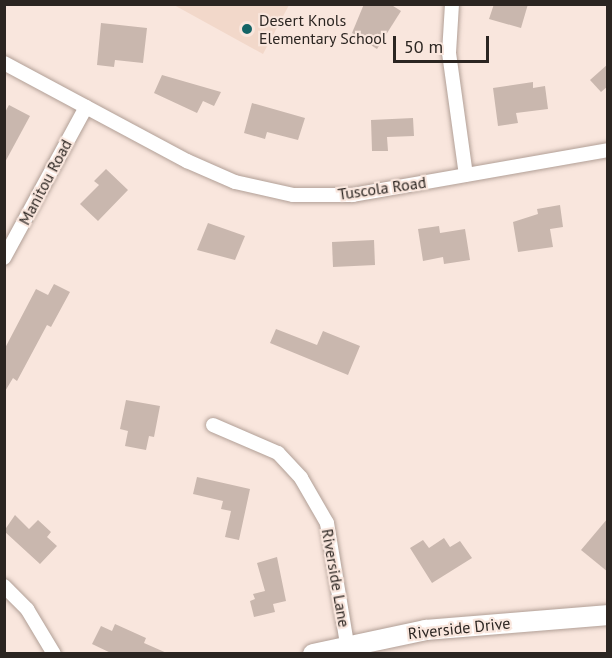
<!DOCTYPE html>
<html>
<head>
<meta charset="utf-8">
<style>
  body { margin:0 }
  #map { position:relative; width:612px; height:658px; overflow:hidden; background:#f9e6dd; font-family:"PT Sans",sans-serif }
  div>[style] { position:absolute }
  .built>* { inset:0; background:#f2d8ca }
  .building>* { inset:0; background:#c9b7ae }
  .roads { filter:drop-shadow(0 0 2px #b19f96) drop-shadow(0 0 2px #b19f96) }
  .street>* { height:14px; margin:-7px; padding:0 7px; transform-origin:7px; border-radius:7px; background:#fff }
  .secondary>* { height:20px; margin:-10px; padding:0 10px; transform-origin:10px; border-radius:10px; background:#fff }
  .dots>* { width:16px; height:16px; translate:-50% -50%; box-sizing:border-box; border:3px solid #f9e6dd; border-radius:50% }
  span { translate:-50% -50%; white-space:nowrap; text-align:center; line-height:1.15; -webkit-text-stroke:4.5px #f9e6dd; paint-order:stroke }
  .poi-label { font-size:16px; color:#2b2521 }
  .left { translate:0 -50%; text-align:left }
  .street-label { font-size:16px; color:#2b2521 }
  .frame { position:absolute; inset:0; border:6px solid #2b2521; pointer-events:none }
  .scale { position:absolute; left:393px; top:36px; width:96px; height:27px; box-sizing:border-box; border:3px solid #2b2521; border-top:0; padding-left:8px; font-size:18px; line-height:21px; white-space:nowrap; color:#2b2521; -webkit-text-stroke:4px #f9e6dd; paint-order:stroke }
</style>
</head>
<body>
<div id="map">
  <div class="built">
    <div style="clip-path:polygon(174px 5px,289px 5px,263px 54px)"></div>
  </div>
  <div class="building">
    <div style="clip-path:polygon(364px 4px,390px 4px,401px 11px,377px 49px,352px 33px)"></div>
    <div style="clip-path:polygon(494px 4px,528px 4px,521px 28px,489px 19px)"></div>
    <div style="clip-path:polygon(101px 23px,147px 28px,143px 63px,115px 60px,114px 67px,97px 65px)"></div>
    <div style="clip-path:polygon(608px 64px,608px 86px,601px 92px,590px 80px)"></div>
    <div style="clip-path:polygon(162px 75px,221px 92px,214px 106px,203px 101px,197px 113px,154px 93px)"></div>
    <div style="clip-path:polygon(533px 82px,533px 88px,545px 86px,548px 109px,516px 113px,518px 123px,498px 126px,493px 88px)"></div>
    <div style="clip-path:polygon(252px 103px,305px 118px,298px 140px,267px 132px,265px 139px,244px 133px)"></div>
    <div style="clip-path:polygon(9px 105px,30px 116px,4px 164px,4px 114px)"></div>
    <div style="clip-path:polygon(413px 118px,414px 136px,387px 137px,388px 151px,372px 151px,371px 120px)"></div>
    <div style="clip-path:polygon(106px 169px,128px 190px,98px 221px,80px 204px,99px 185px,94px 181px)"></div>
    <div style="clip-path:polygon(560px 205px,563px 227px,550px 229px,553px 247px,518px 252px,513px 222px,538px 214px,537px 209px)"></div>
    <div style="clip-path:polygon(208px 223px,245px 236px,235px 260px,197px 250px)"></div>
    <div style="clip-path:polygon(439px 226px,440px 233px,465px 229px,470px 260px,444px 264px,443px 257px,423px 261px,418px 229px)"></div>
    <div style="clip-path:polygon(374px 240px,375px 265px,333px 267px,332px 242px)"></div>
    <div style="clip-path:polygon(54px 284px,70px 292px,51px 327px,47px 325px,17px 381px,13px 378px,4px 393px,4px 350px,36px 289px,48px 295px)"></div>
    <div style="clip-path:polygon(276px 329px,317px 345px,323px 331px,360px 346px,348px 375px,270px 343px)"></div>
    <div style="clip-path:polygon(126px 400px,160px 406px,154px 437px,149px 436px,146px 450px,125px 446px,128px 431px,120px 429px)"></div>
    <div style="clip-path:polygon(197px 477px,250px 489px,239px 540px,225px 537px,231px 511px,221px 509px,223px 501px,193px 494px)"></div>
    <div style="clip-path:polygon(15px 515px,29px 529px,38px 520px,51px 532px,47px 537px,57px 546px,40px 564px,4px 531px)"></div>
    <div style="clip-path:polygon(608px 518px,608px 572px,581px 550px)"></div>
    <div style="clip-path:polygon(444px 538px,450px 547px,460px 541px,472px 558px,432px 583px,410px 548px,423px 540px,429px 548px)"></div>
    <div style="clip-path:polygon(277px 557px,286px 601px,273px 604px,275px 612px,254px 617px,250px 601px,255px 599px,253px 594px,265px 591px,257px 563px)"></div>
    <div style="clip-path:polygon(115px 624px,146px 638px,144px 643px,169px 654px,113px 654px,92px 644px,101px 626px,112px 631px)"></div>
  </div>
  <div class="roads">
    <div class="street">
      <div style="left:452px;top:4px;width:49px;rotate:93.5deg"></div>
      <div style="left:449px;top:53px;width:123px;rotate:82.1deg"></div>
      <div style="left:4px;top:63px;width:208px;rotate:28.2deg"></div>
      <div style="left:187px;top:161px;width:52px;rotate:23.6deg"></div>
      <div style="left:235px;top:182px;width:59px;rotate:12.6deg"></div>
      <div style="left:293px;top:195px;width:60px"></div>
      <div style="left:353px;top:195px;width:259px;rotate:-10deg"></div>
      <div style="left:4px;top:258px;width:172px;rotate:-61.5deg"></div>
      <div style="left:213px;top:425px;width:71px;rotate:23.3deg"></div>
      <div style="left:278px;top:453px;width:34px;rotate:47deg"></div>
      <div style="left:301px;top:478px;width:52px;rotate:60deg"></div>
      <div style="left:327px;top:523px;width:123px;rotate:80.6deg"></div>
      <div style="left:4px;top:586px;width:33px;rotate:45deg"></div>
      <div style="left:27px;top:609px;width:52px;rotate:59deg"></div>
    </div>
    <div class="secondary">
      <div style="left:313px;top:654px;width:116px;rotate:-12deg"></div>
      <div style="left:426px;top:630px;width:183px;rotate:-4.7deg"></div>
    </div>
  </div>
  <div class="dots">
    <div style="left:247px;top:29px;background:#146466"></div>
  </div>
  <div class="poi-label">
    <span class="left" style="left:259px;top:29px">Desert Knols<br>Elementary School</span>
  </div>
  <div class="street-label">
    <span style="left:45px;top:182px;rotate:-62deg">Manitou Road</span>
    <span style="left:382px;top:188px;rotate:-8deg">Tuscola Road</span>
    <span style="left:336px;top:578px;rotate:80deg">Riverside Lane</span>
    <span style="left:459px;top:628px;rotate:-6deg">Riverside Drive</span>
  </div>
  <div class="frame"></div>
  <div class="scale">50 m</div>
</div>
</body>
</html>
